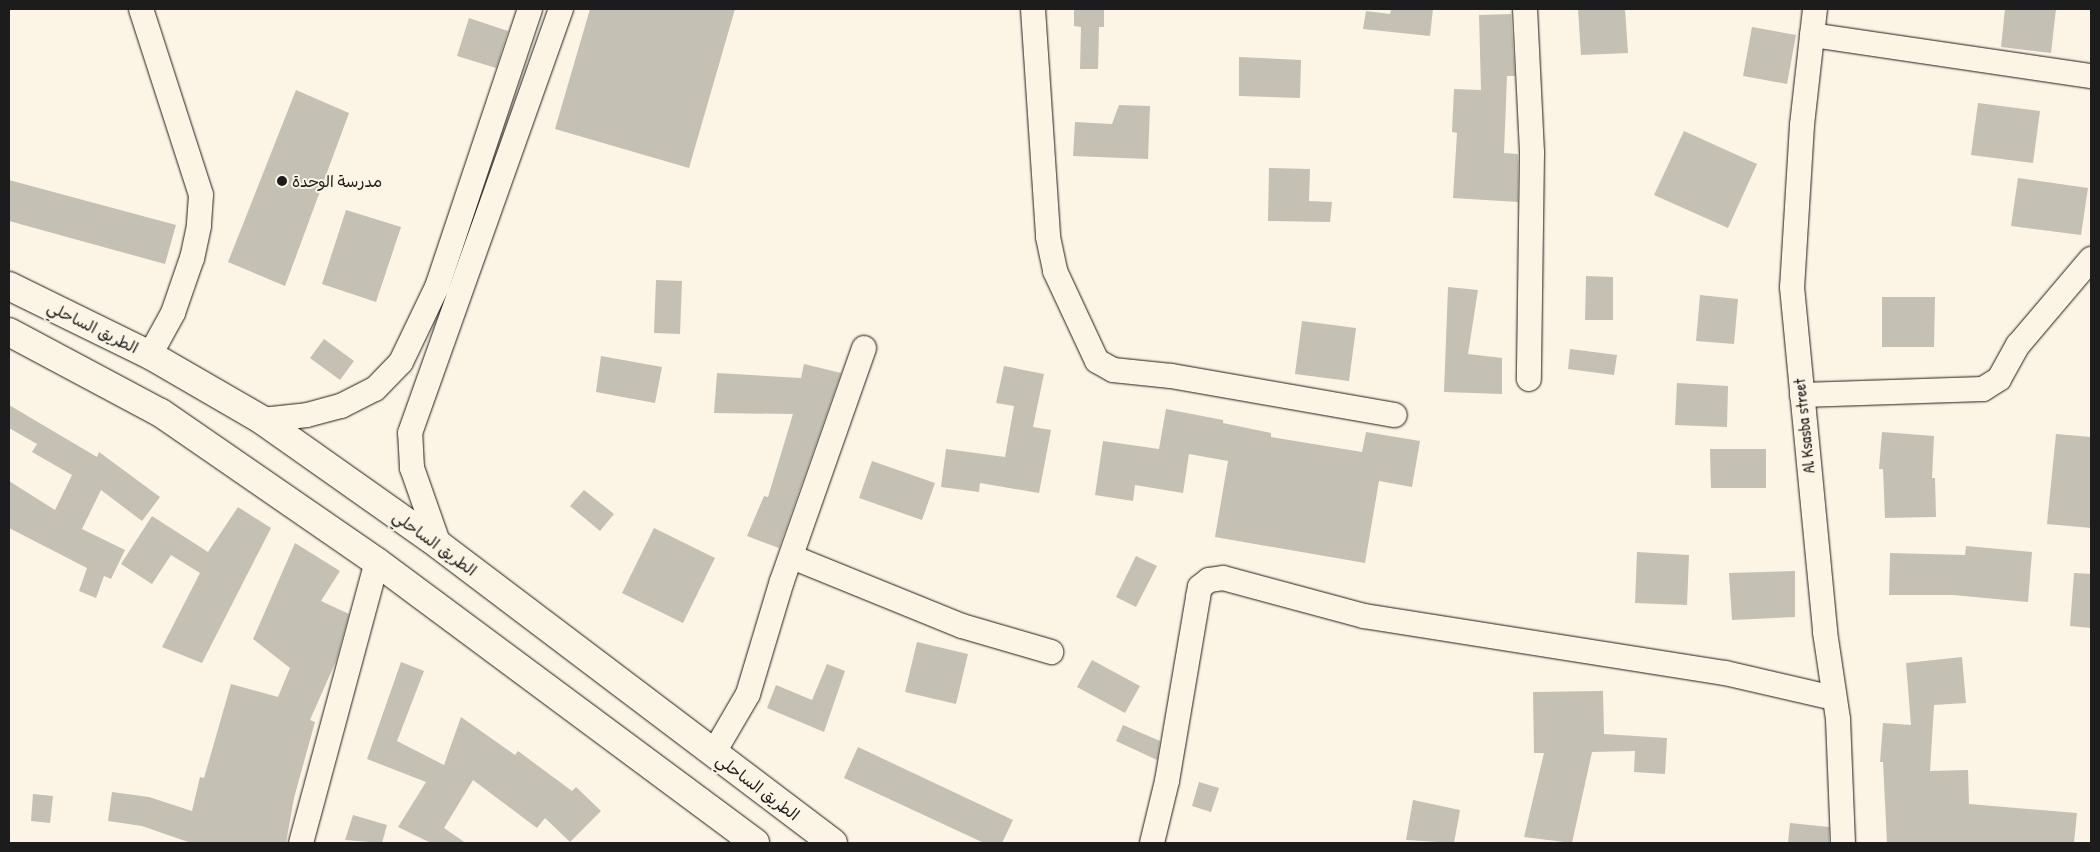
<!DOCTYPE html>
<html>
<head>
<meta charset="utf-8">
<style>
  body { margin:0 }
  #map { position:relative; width:2100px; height:852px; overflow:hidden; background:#fcf5e5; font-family:"Patrick Hand","Playpen Sans Arabic",sans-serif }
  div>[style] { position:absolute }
  .building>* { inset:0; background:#c4c0b3 }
  .roads { filter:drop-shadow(0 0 1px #1c1c1c) drop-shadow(0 0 1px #1c1c1c) }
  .minor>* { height:24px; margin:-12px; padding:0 12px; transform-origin:12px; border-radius:12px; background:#fcf5e5 }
  .highway>* { height:28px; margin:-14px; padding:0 14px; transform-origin:14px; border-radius:14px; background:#fcf5e5 }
  .dots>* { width:14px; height:14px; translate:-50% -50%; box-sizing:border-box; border:2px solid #fcf5e5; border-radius:50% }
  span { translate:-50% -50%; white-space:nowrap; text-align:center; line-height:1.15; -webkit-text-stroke:4px #fcf5e5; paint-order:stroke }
  .poi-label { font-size:16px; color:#1c1c1c }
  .left { translate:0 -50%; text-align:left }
  .street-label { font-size:16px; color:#1c1c1c }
  .frame { position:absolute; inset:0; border:10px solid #1c1c1c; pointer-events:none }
</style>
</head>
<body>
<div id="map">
  <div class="building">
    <div style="clip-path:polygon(590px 9px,735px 9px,689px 168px,555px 129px)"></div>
    <div style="clip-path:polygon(1074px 9px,1104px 9px,1104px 27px,1099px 27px,1098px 69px,1080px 69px,1081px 27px,1074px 26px)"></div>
    <div style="clip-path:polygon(1391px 9px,1433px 9px,1430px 36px,1363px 29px,1366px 11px,1390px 14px)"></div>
    <div style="clip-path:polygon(1578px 9px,1625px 9px,1628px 53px,1581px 55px)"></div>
    <div style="clip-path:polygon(2005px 9px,2056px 9px,2051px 53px,2001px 47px)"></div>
    <div style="clip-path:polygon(1511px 14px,1515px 76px,1507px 76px,1504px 153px,1518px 154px,1518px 202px,1453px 198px,1457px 133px,1452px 132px,1454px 89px,1481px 90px,1479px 15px)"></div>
    <div style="clip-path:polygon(469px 18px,508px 31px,496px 68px,457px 56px)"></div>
    <div style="clip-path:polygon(1752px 27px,1796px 35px,1787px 84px,1743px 76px)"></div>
    <div style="clip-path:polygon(1239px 57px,1301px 60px,1300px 98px,1239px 96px)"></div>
    <div style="clip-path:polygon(296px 90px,349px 113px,285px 286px,228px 262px)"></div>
    <div style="clip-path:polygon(1978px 103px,2040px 111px,2033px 163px,1971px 155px)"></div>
    <div style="clip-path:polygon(1119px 105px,1150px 106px,1148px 159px,1073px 156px,1075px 122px,1112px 124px)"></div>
    <div style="clip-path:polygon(1684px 131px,1757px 164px,1728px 228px,1654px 195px)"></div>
    <div style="clip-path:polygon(1269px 168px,1310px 169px,1309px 201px,1332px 202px,1330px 222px,1268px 221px)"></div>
    <div style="clip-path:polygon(2018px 178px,2088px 188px,2081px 235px,2011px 226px)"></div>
    <div style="clip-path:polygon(9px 180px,176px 225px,165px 264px,9px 221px)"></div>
    <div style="clip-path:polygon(346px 210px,401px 227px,376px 302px,322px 284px)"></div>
    <div style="clip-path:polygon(1586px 276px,1613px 277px,1613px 320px,1585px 320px)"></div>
    <div style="clip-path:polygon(656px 280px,682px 281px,680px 334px,654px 333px)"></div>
    <div style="clip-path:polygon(1448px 287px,1478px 290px,1468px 354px,1502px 358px,1502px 394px,1444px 392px)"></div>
    <div style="clip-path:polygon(1700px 295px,1738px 299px,1734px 344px,1696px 341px)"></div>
    <div style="clip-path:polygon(1882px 297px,1935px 297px,1934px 347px,1882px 347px)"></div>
    <div style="clip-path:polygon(1302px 321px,1356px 328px,1349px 381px,1295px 374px)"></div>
    <div style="clip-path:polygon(324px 339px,354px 361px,340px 380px,310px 358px)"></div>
    <div style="clip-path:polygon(1570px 349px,1617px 355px,1614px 375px,1568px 369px)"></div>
    <div style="clip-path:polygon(601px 356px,662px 367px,655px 403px,596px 392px)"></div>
    <div style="clip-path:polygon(804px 364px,841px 373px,779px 548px,747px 536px,764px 496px,768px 497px,793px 414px,714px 413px,717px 373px,801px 378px)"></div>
    <div style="clip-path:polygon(1004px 366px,1044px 374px,1033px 427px,1051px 430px,1039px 493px,980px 483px,979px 492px,941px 487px,946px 449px,1005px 457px,1014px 406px,996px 403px)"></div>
    <div style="clip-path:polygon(1677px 383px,1728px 386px,1727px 427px,1675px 425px)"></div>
    <div style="clip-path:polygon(9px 405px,97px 457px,99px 452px,160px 497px,142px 521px,101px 490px,82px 529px,125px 550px,111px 579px,104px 576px,96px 598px,79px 591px,87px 568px,9px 528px,9px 481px,55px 510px,72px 475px,32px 452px,37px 444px,9px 428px)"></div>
    <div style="clip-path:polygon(1166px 409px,1223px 420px,1223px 423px,1271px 433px,1271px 437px,1362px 452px,1366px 432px,1420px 441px,1412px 487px,1379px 481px,1365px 563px,1215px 537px,1228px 461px,1189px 454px,1183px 493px,1135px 485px,1133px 501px,1095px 495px,1103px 441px,1159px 449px)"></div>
    <div style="clip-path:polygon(1882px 432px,1934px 436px,1932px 478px,1935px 478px,1936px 517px,1885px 518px,1883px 469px,1879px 469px)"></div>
    <div style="clip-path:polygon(2056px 434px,2091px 437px,2091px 528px,2047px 524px)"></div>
    <div style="clip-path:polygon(1710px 449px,1766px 449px,1766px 488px,1711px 488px)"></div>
    <div style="clip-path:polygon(872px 461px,935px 483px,922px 520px,859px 498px)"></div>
    <div style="clip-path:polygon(584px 490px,614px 514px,600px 531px,570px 506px)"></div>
    <div style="clip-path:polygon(238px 507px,271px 528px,202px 663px,162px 647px,200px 573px,171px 555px,152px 584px,121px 564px,152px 516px,208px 552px)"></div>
    <div style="clip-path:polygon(654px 528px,715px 558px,683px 623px,622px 593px)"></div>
    <div style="clip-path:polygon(295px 543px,340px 571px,321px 601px,349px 614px,336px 661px,310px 720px,315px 722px,294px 798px,286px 843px,191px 843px,142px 826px,108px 821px,112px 792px,149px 797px,192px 811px,200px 777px,204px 778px,231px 684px,278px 697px,290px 668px,253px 639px)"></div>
    <div style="clip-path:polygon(1966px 546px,2032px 552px,2028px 602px,1953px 595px,1889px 595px,1890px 553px,1965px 555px)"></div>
    <div style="clip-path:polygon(1637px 552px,1689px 555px,1687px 605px,1635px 603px)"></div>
    <div style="clip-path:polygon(1136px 556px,1157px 566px,1136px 607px,1116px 597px)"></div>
    <div style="clip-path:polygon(1795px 571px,1795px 617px,1732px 620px,1729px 573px)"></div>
    <div style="clip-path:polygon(2074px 573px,2091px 574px,2091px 628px,2070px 626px)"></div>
    <div style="clip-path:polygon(917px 642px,968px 654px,956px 704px,905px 692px)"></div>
    <div style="clip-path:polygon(1962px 657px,1966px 703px,1934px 705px,1930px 771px,1968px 770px,1969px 804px,2077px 813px,2074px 843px,1887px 843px,1883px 762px,1880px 762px,1883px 723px,1911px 725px,1906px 663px)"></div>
    <div style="clip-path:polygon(1092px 660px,1140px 686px,1125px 713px,1077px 687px)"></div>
    <div style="clip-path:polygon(401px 662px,424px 671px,397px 741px,444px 765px,461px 717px,515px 755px,518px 751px,572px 791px,576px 787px,601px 811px,570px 842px,545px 818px,537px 828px,473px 780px,444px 828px,466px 843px,431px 843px,398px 827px,426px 782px,367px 759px)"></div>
    <div style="clip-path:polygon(827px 664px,845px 671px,824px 732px,767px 708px,776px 685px,812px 700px)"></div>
    <div style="clip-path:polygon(1603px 691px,1604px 734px,1667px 738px,1665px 774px,1634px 772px,1635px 751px,1592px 752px,1572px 843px,1524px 837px,1544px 753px,1534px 753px,1533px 692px)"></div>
    <div style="clip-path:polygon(1123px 725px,1160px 741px,1157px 760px,1116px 741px)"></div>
    <div style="clip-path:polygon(858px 747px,1013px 820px,1002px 843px,984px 843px,844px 778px)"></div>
    <div style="clip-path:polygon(1199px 782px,1219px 788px,1211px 812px,1192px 806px)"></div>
    <div style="clip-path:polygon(33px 794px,53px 796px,50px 823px,31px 821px)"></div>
    <div style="clip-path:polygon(1413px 800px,1460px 810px,1454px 843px,1406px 840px)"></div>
    <div style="clip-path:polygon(353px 815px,387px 825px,382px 843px,345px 840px)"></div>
    <div style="clip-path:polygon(1790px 823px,1829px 827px,1829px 843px,1788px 843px)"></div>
  </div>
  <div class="roads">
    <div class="minor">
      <div style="left:141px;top:9px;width:195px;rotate:72.1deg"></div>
      <div style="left:201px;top:195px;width:31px;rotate:94deg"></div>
      <div style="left:199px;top:226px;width:33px;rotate:102deg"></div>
      <div style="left:192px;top:258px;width:58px;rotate:109.1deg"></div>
      <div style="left:173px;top:313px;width:48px;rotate:118.7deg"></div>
      <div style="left:1033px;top:9px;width:228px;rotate:86.2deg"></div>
      <div style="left:1048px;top:237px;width:35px;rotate:78deg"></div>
      <div style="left:1055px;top:271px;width:99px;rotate:65deg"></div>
      <div style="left:1097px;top:361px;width:18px;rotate:29deg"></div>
      <div style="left:1113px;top:370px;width:58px;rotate:5.9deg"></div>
      <div style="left:1171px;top:376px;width:227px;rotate:9.9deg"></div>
      <div style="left:1525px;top:9px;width:144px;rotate:87.2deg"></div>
      <div style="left:1532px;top:153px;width:226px;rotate:90.8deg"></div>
      <div style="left:1815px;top:9px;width:117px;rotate:96.4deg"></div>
      <div style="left:1802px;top:125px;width:162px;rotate:93.5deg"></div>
      <div style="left:1792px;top:287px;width:347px;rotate:84.5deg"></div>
      <div style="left:1825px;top:632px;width:88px;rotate:81.5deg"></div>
      <div style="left:1838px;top:719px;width:124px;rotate:87.7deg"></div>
      <div style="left:1812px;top:35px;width:282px;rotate:8.4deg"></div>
      <div style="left:1802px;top:395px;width:181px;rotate:-1.9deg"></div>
      <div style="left:1983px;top:389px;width:19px;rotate:-32deg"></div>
      <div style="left:1999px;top:379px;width:39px;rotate:-61deg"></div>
      <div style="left:2018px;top:345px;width:113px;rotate:-49.7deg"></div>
      <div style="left:262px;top:420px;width:45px;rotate:-6.3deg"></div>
      <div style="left:307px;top:415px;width:35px;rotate:-15deg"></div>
      <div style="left:341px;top:406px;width:38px;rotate:-27deg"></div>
      <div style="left:375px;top:389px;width:37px;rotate:-46deg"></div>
      <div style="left:401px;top:362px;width:83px;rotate:-64.4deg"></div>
      <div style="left:437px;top:287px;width:293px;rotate:-71.5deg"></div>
      <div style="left:439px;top:545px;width:82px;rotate:-109.3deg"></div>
      <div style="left:412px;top:468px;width:35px;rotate:-93deg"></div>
      <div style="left:410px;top:433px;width:450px;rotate:-70.4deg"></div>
      <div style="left:792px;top:557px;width:183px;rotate:22.1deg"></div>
      <div style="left:962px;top:626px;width:93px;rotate:16.3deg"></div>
      <div style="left:713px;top:754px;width:69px;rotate:-59.7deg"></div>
      <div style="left:748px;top:694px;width:118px;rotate:-73.3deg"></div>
      <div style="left:782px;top:581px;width:247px;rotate:-70.6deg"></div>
      <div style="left:301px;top:843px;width:291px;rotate:-74.9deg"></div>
      <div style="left:1152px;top:843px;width:64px;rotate:-76.4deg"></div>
      <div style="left:1167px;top:781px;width:187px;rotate:-80.4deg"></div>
      <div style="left:1198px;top:597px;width:10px;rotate:-79deg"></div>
      <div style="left:1200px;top:587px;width:11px;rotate:-38deg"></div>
      <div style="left:1209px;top:580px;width:14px;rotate:-8deg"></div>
      <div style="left:1223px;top:578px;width:146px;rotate:15.1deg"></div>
      <div style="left:1364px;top:616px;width:365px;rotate:9deg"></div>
      <div style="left:1725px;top:673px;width:111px;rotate:13deg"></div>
    </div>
    <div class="highway">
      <div style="left:9px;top:286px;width:157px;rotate:26.1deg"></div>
      <div style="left:150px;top:355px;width:129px;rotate:30.1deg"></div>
      <div style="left:262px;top:420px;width:217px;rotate:35.2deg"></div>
      <div style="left:439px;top:545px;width:494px;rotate:37.1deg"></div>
      <div style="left:9px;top:332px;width:172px;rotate:28.1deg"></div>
      <div style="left:161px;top:413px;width:262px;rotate:34.6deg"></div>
      <div style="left:377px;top:562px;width:471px;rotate:36.6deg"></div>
    </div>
  </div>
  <div class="dots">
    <div style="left:282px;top:181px;background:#1c1c1c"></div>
  </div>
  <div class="poi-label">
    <span class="left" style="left:292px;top:181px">مدرسة الوحدة</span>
  </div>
  <div class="street-label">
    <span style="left:93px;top:327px;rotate:26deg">الطريق الساحلي</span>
    <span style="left:1804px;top:426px;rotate:-96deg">Al Ksasba street</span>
    <span style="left:435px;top:543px;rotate:36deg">الطريق الساحلي</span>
    <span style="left:758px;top:787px;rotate:37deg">الطريق الساحلي</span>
  </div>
  <div class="frame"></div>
</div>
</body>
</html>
